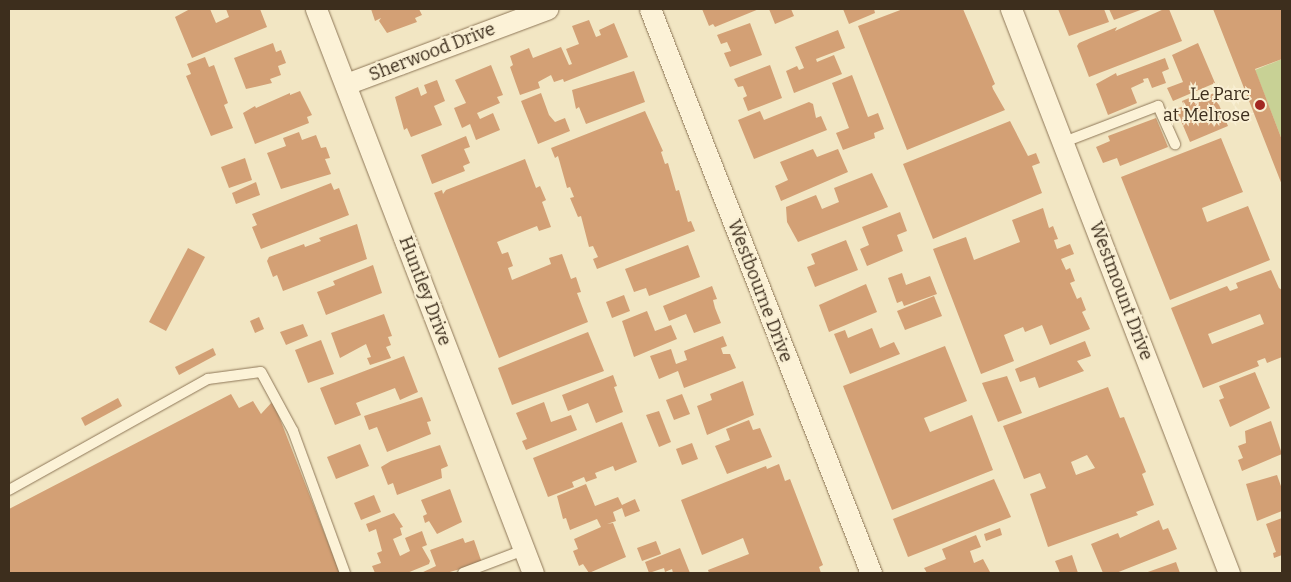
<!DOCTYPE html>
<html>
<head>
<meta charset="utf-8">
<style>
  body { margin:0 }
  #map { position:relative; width:1291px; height:582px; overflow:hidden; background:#f2e6c3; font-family:Bitter,serif }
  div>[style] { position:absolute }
  .green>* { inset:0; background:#c8d195 }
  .building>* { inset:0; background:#d3a075 }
  .roads { filter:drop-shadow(0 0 1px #8e7758) drop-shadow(0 0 1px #8e7758) }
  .service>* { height:10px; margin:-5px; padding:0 5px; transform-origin:5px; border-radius:5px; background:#fcf2d7 }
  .minor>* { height:21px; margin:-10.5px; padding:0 10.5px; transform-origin:10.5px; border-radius:10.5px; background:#fcf2d7 }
  .dots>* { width:14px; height:14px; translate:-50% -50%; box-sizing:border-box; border:2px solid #f9efd3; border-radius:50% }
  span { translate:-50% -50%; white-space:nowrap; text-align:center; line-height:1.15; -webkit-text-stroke:4px #f9efd3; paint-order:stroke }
  .street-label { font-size:18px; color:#3d2e1d }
  .poi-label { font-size:18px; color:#3d2e1d }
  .right { translate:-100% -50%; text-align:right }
  .frame { position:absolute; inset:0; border:10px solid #3d2e1d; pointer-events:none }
</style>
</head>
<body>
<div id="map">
  <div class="green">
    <div style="clip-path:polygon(1282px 59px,1282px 140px,1255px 70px)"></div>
  </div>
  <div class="building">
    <div style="clip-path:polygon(190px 9px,210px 9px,216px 23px,229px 17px,226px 9px,260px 9px,267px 27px,192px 58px,175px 17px)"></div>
    <div style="clip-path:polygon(371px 9px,419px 9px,422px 15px,415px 18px,417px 22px,387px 33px,379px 21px,381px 18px,375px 21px)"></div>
    <div style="clip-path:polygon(702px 9px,759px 9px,715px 27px,713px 24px,709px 26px)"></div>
    <div style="clip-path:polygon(769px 9px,791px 9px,794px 16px,775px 24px)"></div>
    <div style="clip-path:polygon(843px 9px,874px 9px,875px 13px,849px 24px)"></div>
    <div style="clip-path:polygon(903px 9px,963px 9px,995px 84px,992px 86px,993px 89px,1005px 110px,907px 150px,858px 26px)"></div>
    <div style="clip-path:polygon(1058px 9px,1104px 9px,1109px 22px,1069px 36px)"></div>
    <div style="clip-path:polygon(1109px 9px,1143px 9px,1114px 20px)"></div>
    <div style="clip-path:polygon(1164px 9px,1169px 9px,1182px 41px,1089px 77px,1077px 46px,1079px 43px,1117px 27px,1115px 31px)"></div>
    <div style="clip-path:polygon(1213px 9px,1282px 9px,1282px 59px,1255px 69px,1282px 140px,1282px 185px)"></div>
    <div style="clip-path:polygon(589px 20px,596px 37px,601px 35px,599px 30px,614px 23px,628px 57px,564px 82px,563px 79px,554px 82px,551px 75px,538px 82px,540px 88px,520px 95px,510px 67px,513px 65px,510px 56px,529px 48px,533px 58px,561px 47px,569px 65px,572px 64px,566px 49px,579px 44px,572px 26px)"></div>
    <div style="clip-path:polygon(750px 23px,762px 55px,730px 67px,724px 53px,731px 51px,727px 42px,721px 44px,717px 35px)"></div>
    <div style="clip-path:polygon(838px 30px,845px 48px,816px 59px,817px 62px,834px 55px,842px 74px,794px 93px,786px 71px,797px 66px,799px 70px,804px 68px,795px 47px)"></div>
    <div style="clip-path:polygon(273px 43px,276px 52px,281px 50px,286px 63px,278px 66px,281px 75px,270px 79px,272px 83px,246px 89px,234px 58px)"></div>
    <div style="clip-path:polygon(1198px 43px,1215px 83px,1173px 101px,1167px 88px,1183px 82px,1172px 55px)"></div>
    <div style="clip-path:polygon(205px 57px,209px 67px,214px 65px,228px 103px,224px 105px,233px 128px,211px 136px,186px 76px,191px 74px,187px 64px)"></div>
    <div style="clip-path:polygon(1165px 58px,1169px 69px,1162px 72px,1166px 83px,1152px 88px,1148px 78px,1143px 79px,1144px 82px,1131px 88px,1137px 103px,1108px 115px,1096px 84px,1116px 73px,1117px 76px)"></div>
    <div style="clip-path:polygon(491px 65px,503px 95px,497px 97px,500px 103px,477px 113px,480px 119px,493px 113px,500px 130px,476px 140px,470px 124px,462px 128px,454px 108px,466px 103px,455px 80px)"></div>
    <div style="clip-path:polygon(770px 65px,782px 98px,748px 111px,743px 98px,747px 96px,743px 86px,738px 87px,734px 79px)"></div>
    <div style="clip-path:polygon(634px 71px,645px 102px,586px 124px,579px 107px,576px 109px,572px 90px)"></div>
    <div style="clip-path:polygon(852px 75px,868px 117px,878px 113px,884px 129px,874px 133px,875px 138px,843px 150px,836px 133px,849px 128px,832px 83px)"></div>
    <div style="clip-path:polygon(437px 80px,445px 101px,434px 106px,442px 125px,411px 137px,407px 128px,404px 130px,395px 97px,418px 87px,421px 96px,427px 93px,424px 85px)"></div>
    <div style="clip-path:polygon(300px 91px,312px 115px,307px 117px,309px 123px,255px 144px,243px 113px,255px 106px,256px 108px,290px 93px,290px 95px)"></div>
    <div style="clip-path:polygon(541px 93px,549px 115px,555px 122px,565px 118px,570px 131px,538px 144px,521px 101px)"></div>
    <div style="clip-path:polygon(1214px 93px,1228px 126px,1190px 142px,1176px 109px,1184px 106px,1182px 101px,1194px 96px,1196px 101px)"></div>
    <div style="clip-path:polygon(809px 102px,813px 104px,816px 118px,821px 116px,827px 130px,754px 159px,738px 120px,760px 111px,764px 120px)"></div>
    <div style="clip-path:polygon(645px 111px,663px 151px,661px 152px,665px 164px,668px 163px,676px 191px,679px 190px,688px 222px,691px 221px,695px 231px,597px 269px,593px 259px,598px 257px,593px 246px,589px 247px,581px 216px,578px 217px,570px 198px,574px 197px,570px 187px,567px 188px,558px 156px,555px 158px,551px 148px)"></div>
    <div style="clip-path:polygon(1156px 118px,1168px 147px,1120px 166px,1117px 158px,1103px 163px,1096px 147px,1110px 141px,1108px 136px)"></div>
    <div style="clip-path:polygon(1010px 121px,1028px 156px,1036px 153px,1040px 163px,1032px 166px,1042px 193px,933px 239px,903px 164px)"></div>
    <div style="clip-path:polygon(299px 132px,302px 140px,316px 135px,321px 148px,326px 147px,330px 158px,325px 159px,331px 174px,281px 189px,267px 153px,286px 146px,283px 138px)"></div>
    <div style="clip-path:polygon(466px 136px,470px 147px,464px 149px,470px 163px,463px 166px,465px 171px,432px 184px,421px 155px)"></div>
    <div style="clip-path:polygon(1221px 138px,1243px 192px,1202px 208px,1207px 222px,1248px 206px,1270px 260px,1170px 300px,1121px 177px)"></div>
    <div style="clip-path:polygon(813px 149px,817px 157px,838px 149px,848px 172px,781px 201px,775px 186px,788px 180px,780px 162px)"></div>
    <div style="clip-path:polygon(245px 158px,252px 180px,229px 188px,221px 167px)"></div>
    <div style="clip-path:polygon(525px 159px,536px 188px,540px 186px,546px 200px,542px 202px,551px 227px,539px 231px,537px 226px,497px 242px,502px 254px,508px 252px,513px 266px,508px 268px,512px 280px,551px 264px,549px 258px,562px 254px,571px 279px,576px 277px,581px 292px,577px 293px,588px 322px,499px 358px,434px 193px,442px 190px,443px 194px,446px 190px)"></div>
    <div style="clip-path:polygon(872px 173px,888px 207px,798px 242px,787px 222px,786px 207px,816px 195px,822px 209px,839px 202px,834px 188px)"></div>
    <div style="clip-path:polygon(256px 182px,260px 195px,236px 204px,232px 193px)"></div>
    <div style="clip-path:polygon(331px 183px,334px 190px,339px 188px,349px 215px,261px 249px,252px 227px,257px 225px,252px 214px)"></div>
    <div style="clip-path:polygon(1043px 208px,1049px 228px,1053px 226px,1058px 239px,1054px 240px,1057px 249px,1070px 244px,1074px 254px,1061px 259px,1066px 270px,1070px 268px,1075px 281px,1070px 283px,1077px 299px,1081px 297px,1086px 310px,1082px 312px,1090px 329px,1050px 345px,1042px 325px,1025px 332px,1023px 327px,1004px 335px,1014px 361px,981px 374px,933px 249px,966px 237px,974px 260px,1020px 242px,1012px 220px)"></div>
    <div style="clip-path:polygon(900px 212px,907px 231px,897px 235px,903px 251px,867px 266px,860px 249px,869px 245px,862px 227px)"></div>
    <div style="clip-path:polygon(357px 224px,367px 259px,283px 291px,277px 275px,273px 277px,267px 261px,269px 257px,304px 244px,305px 247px,321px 241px,319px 238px)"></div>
    <div style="clip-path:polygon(846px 240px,858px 270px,815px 287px,807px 267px,815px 264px,811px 254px)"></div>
    <div style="clip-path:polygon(688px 245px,700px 277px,649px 296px,646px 288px,634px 292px,625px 269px)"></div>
    <div style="clip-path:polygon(188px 248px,205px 257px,166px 331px,149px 322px)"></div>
    <div style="clip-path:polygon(373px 265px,382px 293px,326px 315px,317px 292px,335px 285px,333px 281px)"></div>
    <div style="clip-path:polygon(evenodd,1271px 270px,1279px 288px,1282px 290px,1282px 357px,1267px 363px,1265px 358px,1257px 361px,1259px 366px,1203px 388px,1171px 308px,1227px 286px,1230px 291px,1238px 288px,1236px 283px,1271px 270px,1260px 314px,1264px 324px,1212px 344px,1208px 334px,1260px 314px)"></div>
    <div style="clip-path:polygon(902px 273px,906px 285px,930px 276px,937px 294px,904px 306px,902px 301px,897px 303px,888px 278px)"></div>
    <div style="clip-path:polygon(866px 284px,877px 312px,829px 332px,819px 305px)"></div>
    <div style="clip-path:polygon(712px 286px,717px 299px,713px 300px,715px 308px,721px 323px,694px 333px,686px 314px,669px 321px,663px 306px)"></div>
    <div style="clip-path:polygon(624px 295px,630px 311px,612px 318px,606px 302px)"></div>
    <div style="clip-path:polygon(934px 296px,942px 316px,905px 330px,897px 311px)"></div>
    <div style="clip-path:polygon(647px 311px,655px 331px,671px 325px,677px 339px,634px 357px,622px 321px)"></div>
    <div style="clip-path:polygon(384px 314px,392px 336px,388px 337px,391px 345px,386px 347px,391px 358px,370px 365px,367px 358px,371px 357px,366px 344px,340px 358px,331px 333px)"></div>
    <div style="clip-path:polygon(259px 317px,264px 329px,255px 333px,250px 321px)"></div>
    <div style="clip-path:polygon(303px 324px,308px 336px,286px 345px,280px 332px)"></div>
    <div style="clip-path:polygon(872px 328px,880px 348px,894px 342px,900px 354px,850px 374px,834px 334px,845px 330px,848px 338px)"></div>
    <div style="clip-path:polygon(588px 332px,604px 371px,512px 405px,498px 368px)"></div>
    <div style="clip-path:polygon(723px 336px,727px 346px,721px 348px,723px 354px,730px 354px,736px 368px,684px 388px,678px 371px,659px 379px,650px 356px,671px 349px,676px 364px,687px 360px,684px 351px)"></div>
    <div style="clip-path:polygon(321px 340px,334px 374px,308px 383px,295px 350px)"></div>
    <div style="clip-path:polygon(1085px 341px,1091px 356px,1077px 361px,1084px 371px,1039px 388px,1035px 377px,1020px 382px,1015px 369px)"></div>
    <div style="clip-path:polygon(945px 346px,967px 401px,924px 418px,930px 432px,972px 415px,993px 470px,892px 510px,843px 386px)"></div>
    <div style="clip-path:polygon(213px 348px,216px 355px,179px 375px,175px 367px)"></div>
    <div style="clip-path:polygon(404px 356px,418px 392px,400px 400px,395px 388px,356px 403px,361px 415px,335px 425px,320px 388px)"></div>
    <div style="clip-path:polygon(1255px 372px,1270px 408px,1230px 427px,1219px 400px,1224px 398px,1219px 386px)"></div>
    <div style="clip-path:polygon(613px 375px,617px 386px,614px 387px,623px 412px,596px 423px,588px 403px,568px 411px,562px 395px)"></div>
    <div style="clip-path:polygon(1007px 376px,1022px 413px,998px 422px,982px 383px)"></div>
    <div style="clip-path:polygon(743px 381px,754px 415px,707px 435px,697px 406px,712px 400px,710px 394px)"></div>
    <div style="clip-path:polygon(evenodd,1108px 387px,1120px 418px,1124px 417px,1146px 472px,1142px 474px,1154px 505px,1136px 512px,1138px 515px,1048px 547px,1030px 494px,1046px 488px,1040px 473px,1024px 479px,1003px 426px,1108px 387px,1087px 455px,1095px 468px,1076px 475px,1071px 462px,1087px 455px)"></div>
    <div style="clip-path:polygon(231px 394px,239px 408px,253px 401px,261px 414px,273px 401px,340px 573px,9px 573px,9px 509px)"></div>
    <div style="clip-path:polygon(682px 394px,690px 414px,674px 420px,666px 400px)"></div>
    <div style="clip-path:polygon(422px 397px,431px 421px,427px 422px,431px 434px,387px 452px,377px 427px,369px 430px,364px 416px)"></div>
    <div style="clip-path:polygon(118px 398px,122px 406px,85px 426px,81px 418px)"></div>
    <div style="clip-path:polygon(544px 402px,551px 422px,571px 415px,577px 430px,526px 450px,522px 441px,527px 439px,516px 413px)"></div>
    <div style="clip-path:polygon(659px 411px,671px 442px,659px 447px,646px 415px)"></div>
    <div style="clip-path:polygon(749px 420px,753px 430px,760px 428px,772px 457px,727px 474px,715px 446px,730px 440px,726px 429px)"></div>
    <div style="clip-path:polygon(1271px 421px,1282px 454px,1242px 471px,1238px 460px,1243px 458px,1238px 446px,1246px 443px,1245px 431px)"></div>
    <div style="clip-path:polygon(622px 422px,637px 462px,615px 471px,613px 466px,595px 473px,597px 478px,586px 482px,584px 477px,572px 482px,574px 487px,548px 497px,533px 458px)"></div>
    <div style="clip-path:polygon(692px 443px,698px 459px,682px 465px,676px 449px)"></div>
    <div style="clip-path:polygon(360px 444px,369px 466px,336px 479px,327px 457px)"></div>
    <div style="clip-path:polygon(440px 445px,448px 466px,441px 469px,442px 478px,397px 495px,393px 483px,388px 485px,381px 467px,391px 461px)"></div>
    <div style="clip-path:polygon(779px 464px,785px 481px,790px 479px,823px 565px,819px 567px,821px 573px,709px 573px,708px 570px,749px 554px,743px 538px,702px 555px,681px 500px,766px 466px,767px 469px)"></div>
    <div style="clip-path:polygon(1277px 475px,1282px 489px,1282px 511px,1257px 521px,1246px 484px)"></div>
    <div style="clip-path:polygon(994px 479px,1011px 517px,908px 557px,893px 519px)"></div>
    <div style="clip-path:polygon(586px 484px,595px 506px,618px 497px,622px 505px,635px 499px,640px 511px,625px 517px,622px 508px,613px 512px,616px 521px,607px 524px,613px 523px,626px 557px,589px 573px,583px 564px,579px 566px,573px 551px,578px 549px,574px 539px,601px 527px,597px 519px,570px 530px,566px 518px,563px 519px,557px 496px)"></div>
    <div style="clip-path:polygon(450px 489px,462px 522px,437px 534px,429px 521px,425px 523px,423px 516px,427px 514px,421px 500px)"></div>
    <div style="clip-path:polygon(374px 495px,381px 512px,361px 520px,354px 503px)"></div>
    <div style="clip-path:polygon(394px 513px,403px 527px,400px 528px,402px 535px,393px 539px,400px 556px,410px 551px,405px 538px,422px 531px,427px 545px,422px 547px,430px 561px,429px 564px,407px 573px,375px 573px,372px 566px,381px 563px,377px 553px,382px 551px,376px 529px,369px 532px,366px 524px)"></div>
    <div style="clip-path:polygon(1282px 518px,1282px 555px,1274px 558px,1273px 553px,1276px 552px,1266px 524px)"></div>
    <div style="clip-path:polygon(1159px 520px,1163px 530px,1168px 528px,1177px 549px,1116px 573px,1103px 573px,1091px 544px,1118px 533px,1120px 538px)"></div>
    <div style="clip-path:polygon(1000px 528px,1002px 535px,986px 541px,984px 534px)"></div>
    <div style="clip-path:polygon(976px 535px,981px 547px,970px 551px,974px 563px,983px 559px,990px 572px,927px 573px,924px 568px,946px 559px,942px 549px)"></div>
    <div style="clip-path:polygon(463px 538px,465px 543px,474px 540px,482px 563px,446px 573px,421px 573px,436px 566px,430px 550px)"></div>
    <div style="clip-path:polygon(656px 541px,661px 554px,642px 561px,637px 548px)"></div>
    <div style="clip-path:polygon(680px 548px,690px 573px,673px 573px,672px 569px,665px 572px,664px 568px,649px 573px,645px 562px)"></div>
    <div style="clip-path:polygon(1072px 555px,1078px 573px,1060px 573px,1055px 561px)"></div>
    <div style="clip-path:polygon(1176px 562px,1180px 573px,1145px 573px)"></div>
  </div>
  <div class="roads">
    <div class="service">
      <div style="left:1064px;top:142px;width:101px;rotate:-21deg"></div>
      <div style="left:1158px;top:106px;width:42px;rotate:65.9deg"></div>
      <div style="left:9px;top:490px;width:228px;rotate:-29.2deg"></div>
      <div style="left:208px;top:379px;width:53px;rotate:-7.5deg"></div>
      <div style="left:261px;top:372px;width:67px;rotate:61.5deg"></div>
      <div style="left:293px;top:431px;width:151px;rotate:69.9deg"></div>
      <div style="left:463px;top:573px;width:65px;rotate:-20.7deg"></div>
    </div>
    <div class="minor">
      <div style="left:316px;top:9px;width:604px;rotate:68.96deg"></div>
      <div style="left:650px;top:9px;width:606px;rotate:68.6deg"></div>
      <div style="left:1011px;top:9px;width:605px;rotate:68.87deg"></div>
      <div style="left:346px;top:84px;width:215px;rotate:-20.5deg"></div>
    </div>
  </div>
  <div class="dots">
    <div style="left:1260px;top:105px;background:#a32722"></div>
  </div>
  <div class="street-label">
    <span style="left:432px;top:52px;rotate:-21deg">Sherwood Drive</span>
    <span style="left:425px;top:291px;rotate:69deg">Huntley Drive</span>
    <span style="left:760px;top:291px;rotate:69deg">Westbourne Drive</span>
    <span style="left:1121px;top:291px;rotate:69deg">Westmount Drive</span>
  </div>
  <div class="poi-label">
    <span class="right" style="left:1250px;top:105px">Le Parc<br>at Melrose</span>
  </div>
  <div class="frame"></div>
</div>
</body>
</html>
